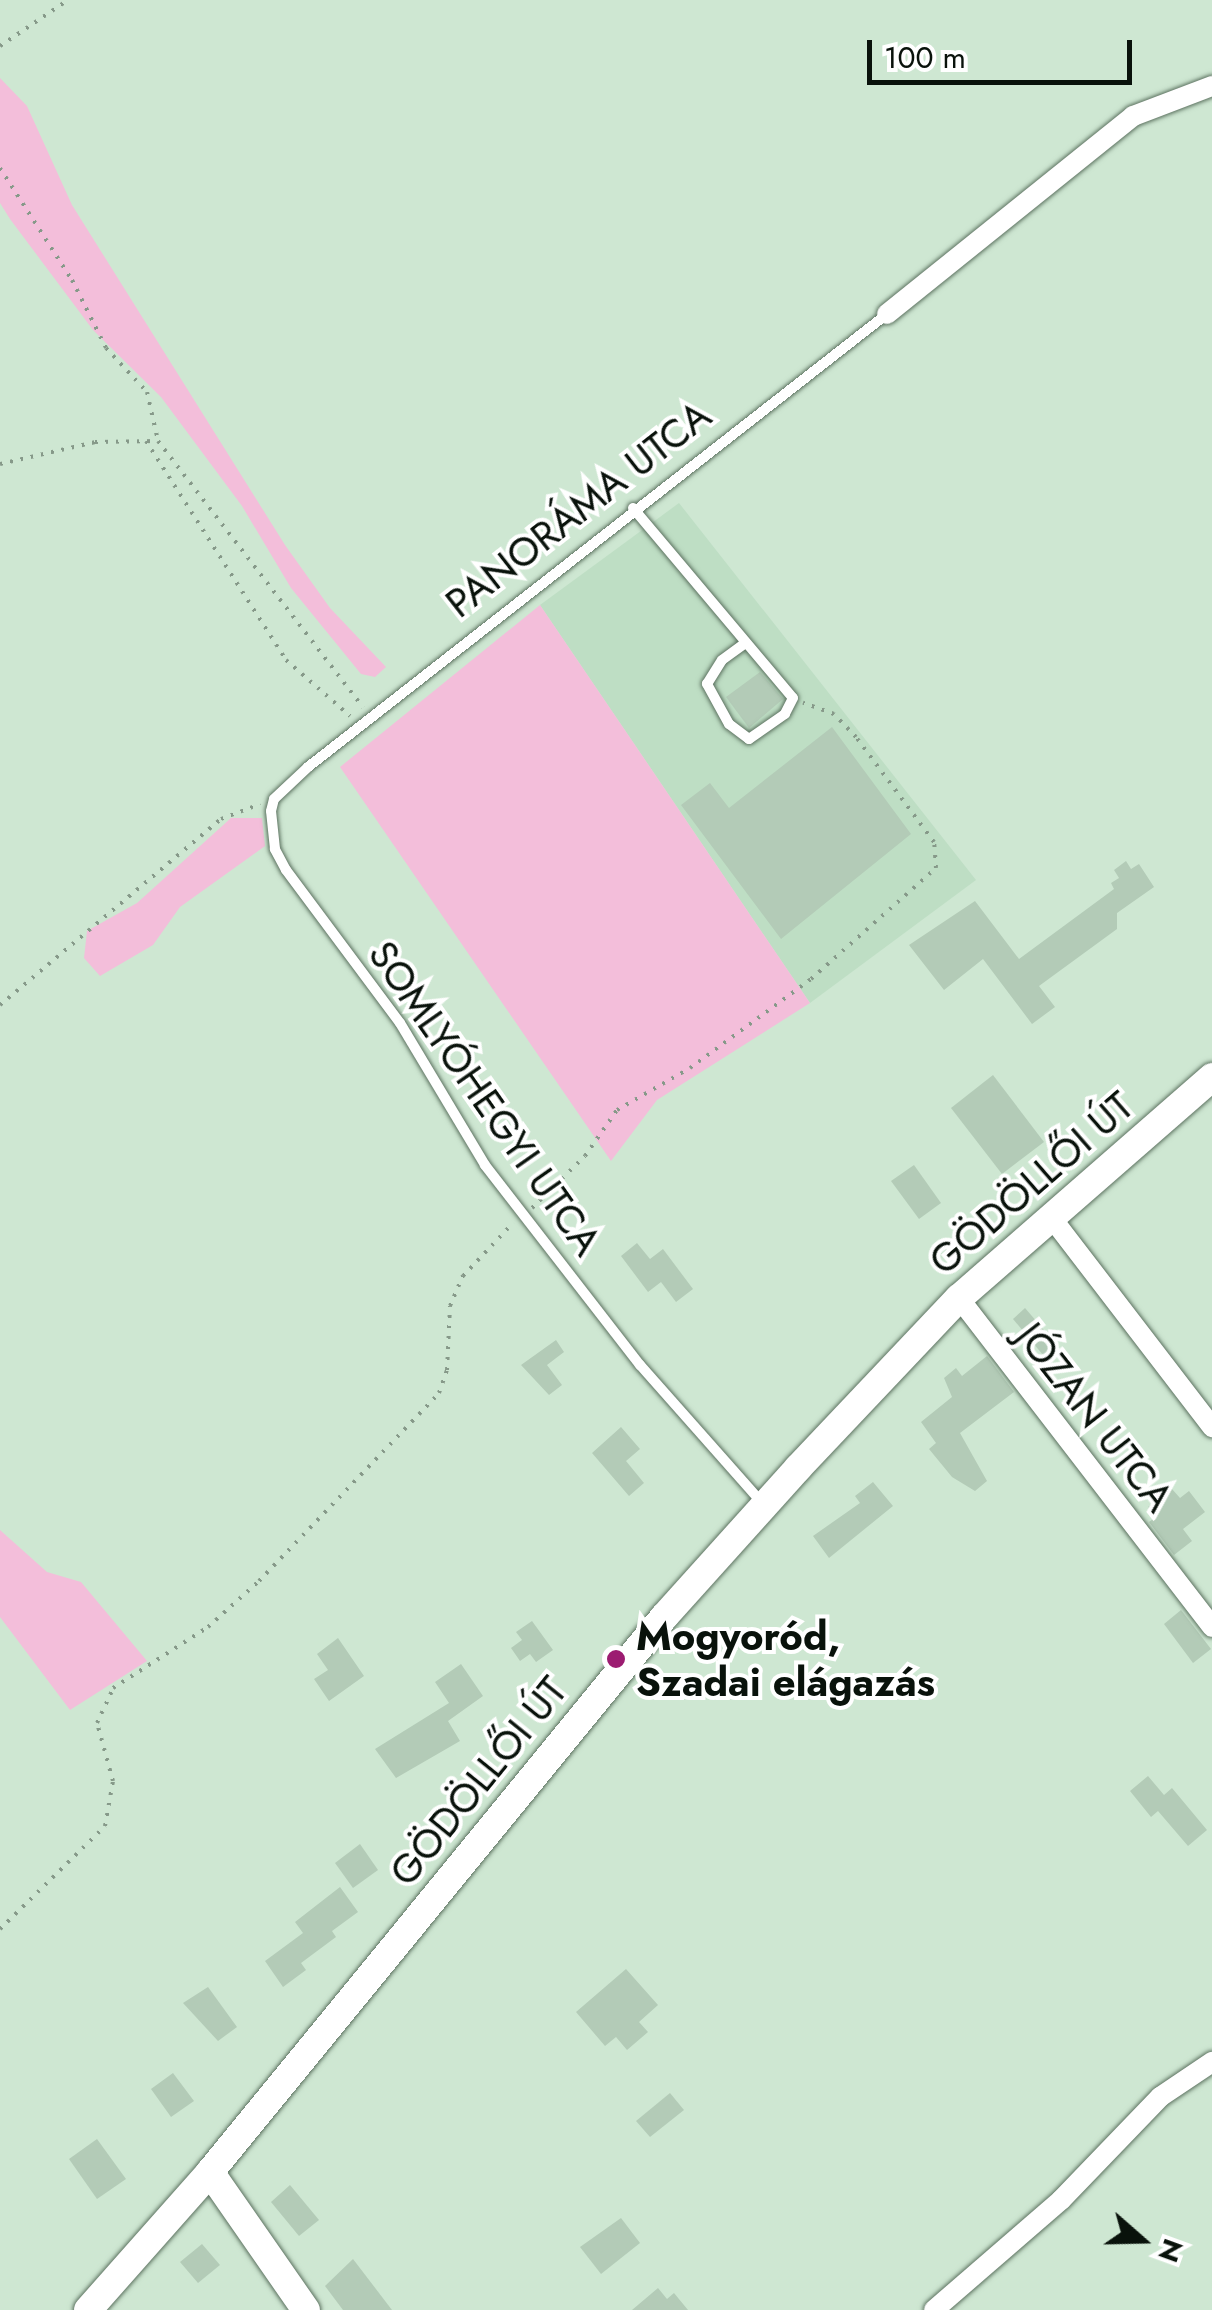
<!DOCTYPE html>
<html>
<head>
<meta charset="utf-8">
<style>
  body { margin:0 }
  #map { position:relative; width:1212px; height:2310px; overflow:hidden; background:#cee7d2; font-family:Jost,sans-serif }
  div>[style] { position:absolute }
  .built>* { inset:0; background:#bedec4 }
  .green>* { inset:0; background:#f3beda }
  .building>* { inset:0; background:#b3cbb7 }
  .path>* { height:4px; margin-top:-2px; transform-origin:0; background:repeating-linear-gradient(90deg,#869989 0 2.5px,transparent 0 10.5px) }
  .roads { filter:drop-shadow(0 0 2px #5c7260) drop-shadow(0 0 2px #5c7260) }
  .lane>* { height:10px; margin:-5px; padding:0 5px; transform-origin:5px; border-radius:5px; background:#fff }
  .street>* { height:20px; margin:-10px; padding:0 10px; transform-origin:10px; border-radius:10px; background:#fff }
  .secondary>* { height:28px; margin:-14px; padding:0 14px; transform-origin:14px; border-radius:14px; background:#fff }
  .dots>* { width:28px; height:28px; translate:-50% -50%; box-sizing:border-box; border:5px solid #fff; border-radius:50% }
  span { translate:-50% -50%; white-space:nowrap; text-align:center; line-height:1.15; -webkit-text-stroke:8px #fff; paint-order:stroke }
  .street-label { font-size:40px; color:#09120b }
  .poi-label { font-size:40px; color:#09120b; font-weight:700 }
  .left { translate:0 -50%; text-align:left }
  .north { position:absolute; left:1092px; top:2190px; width:100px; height:100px; -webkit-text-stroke:8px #fff; paint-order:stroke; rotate:110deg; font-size:28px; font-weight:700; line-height:40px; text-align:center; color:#09120b }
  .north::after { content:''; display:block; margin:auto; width:35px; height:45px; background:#09120b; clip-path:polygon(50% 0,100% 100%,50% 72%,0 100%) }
  .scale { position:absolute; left:867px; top:40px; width:265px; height:45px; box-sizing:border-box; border:5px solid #09120b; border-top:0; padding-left:12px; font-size:30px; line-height:35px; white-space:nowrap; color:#09120b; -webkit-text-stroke:8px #fff; paint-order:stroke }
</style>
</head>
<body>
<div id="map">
  <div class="built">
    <div style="clip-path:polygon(679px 503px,976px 880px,810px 1003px,540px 605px)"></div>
  </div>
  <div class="green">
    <div style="clip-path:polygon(0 78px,27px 106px,72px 205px,285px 545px,330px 608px,386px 667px,375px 677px,361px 674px,291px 588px,242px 506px,161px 397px,93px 330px,10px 219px,0 203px)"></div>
    <div style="clip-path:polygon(540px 605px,810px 1003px,657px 1100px,611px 1161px,340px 767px)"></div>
    <div style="clip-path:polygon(231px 818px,262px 818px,265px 846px,180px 907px,153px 945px,100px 976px,84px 958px,87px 931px,137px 903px)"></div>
    <div style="clip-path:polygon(0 1530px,47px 1572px,81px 1582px,147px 1661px,70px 1710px,0 1617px)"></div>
  </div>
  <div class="building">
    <div style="clip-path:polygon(760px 672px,783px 699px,749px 728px,726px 697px)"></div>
    <div style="clip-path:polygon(832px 727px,911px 834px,781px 939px,681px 805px,710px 783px,729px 808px)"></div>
    <div style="clip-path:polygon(1126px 861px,1131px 869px,1139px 864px,1154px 887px,1117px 913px,1117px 929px,1039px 986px,1055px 1007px,1032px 1024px,983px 959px,944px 990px,909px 945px,975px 901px,1019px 959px,1114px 889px,1111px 883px,1119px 878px,1114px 870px)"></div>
    <div style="clip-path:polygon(993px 1075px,1044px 1142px,1002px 1174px,951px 1108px)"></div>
    <div style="clip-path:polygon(914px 1165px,941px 1203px,919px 1219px,891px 1181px)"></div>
    <div style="clip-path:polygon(637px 1243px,650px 1259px,663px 1249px,693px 1289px,676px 1302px,661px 1282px,648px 1292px,621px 1256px)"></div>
    <div style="clip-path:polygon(1025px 1308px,1056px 1344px,1043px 1355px,1013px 1319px)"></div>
    <div style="clip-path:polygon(556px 1340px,564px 1352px,547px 1365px,562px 1385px,549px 1395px,521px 1365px)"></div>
    <div style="clip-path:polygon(987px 1356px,1014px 1392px,960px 1433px,987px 1481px,975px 1491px,952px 1477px,929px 1449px,936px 1443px,921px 1422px,952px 1397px,944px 1378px,956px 1368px,962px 1376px)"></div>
    <div style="clip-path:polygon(621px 1427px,640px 1449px,626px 1461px,644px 1483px,629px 1496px,592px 1453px)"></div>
    <div style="clip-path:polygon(873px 1482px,893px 1506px,829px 1558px,813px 1536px,860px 1503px,855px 1496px)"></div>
    <div style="clip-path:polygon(1172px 1489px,1180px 1498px,1189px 1491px,1205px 1512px,1183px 1529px,1192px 1541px,1174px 1555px,1149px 1522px,1156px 1517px,1148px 1507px)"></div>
    <div style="clip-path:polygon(1181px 1610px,1211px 1649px,1193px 1663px,1164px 1624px)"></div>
    <div style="clip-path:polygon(532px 1621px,553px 1650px,536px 1662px,530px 1654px,520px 1661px,511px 1648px,522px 1640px,516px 1632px)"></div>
    <div style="clip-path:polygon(338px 1638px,364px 1676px,329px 1701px,314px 1679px,328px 1670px,317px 1654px)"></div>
    <div style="clip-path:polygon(461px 1664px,483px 1696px,448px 1721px,460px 1741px,396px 1778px,375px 1749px,449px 1703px,435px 1682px)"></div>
    <div style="clip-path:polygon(1148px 1776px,1164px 1795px,1172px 1788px,1207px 1830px,1188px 1846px,1158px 1811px,1151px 1817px,1130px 1791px)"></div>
    <div style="clip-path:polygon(360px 1844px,378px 1870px,353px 1888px,335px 1863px)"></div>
    <div style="clip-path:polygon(340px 1887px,358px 1912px,332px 1931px,336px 1937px,301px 1963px,306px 1970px,283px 1987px,265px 1961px,303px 1933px,295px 1922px)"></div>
    <div style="clip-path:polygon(626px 1969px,658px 2005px,639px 2022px,648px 2032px,627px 2050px,616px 2037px,605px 2046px,576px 2012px)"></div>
    <div style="clip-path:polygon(208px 1987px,237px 2027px,218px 2041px,183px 2003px)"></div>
    <div style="clip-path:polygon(173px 2073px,194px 2101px,171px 2117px,151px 2089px)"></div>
    <div style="clip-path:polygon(670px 2093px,684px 2110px,650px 2137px,636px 2121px)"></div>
    <div style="clip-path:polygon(97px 2139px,126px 2179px,97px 2199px,69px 2159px)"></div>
    <div style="clip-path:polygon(290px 2185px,319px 2220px,299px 2236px,271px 2202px)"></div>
    <div style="clip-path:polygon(621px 2218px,640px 2243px,601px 2274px,580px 2247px)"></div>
    <div style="clip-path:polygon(202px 2244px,220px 2265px,198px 2283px,180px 2262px)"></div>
    <div style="clip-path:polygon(353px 2259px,392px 2310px,343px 2310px,325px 2286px)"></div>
    <div style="clip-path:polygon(658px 2288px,667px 2299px,674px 2293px,688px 2310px,632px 2310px)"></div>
  </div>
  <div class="path">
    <div style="left:0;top:46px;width:82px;rotate:-34.1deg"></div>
    <div style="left:0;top:168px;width:133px;rotate:57.3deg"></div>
    <div style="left:72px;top:280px;width:76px;rotate:63.4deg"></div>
    <div style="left:106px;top:348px;width:60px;rotate:47deg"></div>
    <div style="left:147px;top:392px;width:50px;rotate:77.3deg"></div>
    <div style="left:158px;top:441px;width:336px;rotate:52.4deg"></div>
    <div style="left:146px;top:441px;width:260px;rotate:57.4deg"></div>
    <div style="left:286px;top:660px;width:85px;rotate:41.2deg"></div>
    <div style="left:0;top:464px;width:98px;rotate:-13deg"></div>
    <div style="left:95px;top:442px;width:63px;rotate:-0.9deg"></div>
    <div style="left:0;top:1005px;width:289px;rotate:-40.1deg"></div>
    <div style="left:221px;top:819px;width:42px;rotate:-21deg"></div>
    <div style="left:532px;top:1208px;width:74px;rotate:-44.5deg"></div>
    <div style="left:585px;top:1156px;width:56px;rotate:-55.2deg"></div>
    <div style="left:617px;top:1110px;width:84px;rotate:-29.9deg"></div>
    <div style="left:690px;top:1068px;width:150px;rotate:-36.3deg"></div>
    <div style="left:811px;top:979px;width:167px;rotate:-41.6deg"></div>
    <div style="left:936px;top:868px;width:26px;rotate:-94deg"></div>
    <div style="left:934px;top:842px;width:131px;rotate:-126.6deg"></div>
    <div style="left:856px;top:737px;width:32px;rotate:-134deg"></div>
    <div style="left:834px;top:714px;width:33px;rotate:-160deg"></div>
    <div style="left:0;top:1929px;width:147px;rotate:-44.4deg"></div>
    <div style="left:105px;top:1826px;width:46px;rotate:-79.9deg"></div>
    <div style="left:113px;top:1781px;width:60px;rotate:-105.4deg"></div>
    <div style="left:97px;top:1723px;width:38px;rotate:-65deg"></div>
    <div style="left:113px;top:1688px;width:113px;rotate:-32.7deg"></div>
    <div style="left:208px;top:1627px;width:69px;rotate:-42deg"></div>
    <div style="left:259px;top:1581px;width:260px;rotate:-46.2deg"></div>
    <div style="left:439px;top:1393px;width:24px;rotate:-71deg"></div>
    <div style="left:447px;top:1370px;width:64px;rotate:-87.3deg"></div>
    <div style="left:450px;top:1306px;width:33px;rotate:-67deg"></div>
    <div style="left:463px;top:1276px;width:73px;rotate:-46.7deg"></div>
  </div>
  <div class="roads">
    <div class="lane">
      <div style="left:633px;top:508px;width:248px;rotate:49.9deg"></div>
      <div style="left:793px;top:698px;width:18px;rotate:117deg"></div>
      <div style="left:785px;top:714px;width:44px;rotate:145.2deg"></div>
      <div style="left:749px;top:739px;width:25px;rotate:-143deg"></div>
      <div style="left:729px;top:724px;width:46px;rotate:-118.8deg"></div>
      <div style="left:707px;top:684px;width:28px;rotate:-58deg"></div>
      <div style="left:722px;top:660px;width:27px;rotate:-36deg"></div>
      <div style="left:764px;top:1505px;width:187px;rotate:-131.5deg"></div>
      <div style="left:640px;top:1365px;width:253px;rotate:-127.8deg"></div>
      <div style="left:485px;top:1165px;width:165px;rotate:-120.9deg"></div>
      <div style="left:400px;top:1023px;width:191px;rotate:-126.7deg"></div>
      <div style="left:286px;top:870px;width:24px;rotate:-118deg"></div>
      <div style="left:275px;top:849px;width:38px;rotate:-96deg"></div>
      <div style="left:271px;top:811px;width:12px;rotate:-76deg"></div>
      <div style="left:274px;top:799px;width:47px;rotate:-43.3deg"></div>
      <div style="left:308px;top:767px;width:735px;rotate:-38.04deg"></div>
    </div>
    <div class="street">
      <div style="left:887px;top:314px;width:316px;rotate:-38.8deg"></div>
      <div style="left:1133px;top:116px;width:85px;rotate:-20.8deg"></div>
      <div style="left:1051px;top:1217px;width:265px;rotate:52.5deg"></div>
      <div style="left:959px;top:1298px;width:415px;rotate:52.4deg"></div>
      <div style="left:934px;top:2310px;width:168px;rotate:-40.9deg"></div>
      <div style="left:1061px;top:2200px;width:143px;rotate:-46.1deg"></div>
      <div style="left:1160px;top:2097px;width:63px;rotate:-33.9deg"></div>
    </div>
    <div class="secondary">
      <div style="left:210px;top:2172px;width:168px;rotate:55.2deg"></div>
      <div style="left:88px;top:2310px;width:184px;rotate:-48.5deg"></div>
      <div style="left:210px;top:2172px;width:717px;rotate:-50.72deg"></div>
      <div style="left:664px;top:1617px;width:200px;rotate:-48deg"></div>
      <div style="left:798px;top:1468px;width:234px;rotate:-46.6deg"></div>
      <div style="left:959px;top:1298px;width:336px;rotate:-41.1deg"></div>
    </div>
  </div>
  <div class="dots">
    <div style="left:616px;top:1659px;background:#9c1c71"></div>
  </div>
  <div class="street-label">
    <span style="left:578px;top:509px;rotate:-38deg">PANORÁMA UTCA</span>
    <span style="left:485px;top:1098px;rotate:55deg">SOMLYÓHEGYI UTCA</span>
    <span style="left:1031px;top:1183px;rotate:-41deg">GÖDÖLLŐI ÚT</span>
    <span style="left:1095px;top:1417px;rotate:52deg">JÓZAN UTCA</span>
    <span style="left:478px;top:1781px;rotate:-51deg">GÖDÖLLŐI ÚT</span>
  </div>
  <div class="poi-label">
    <span class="left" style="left:636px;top:1659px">Mogyoród,<br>Szadai elágazás</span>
  </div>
  <div class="north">N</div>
  <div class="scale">100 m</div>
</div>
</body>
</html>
